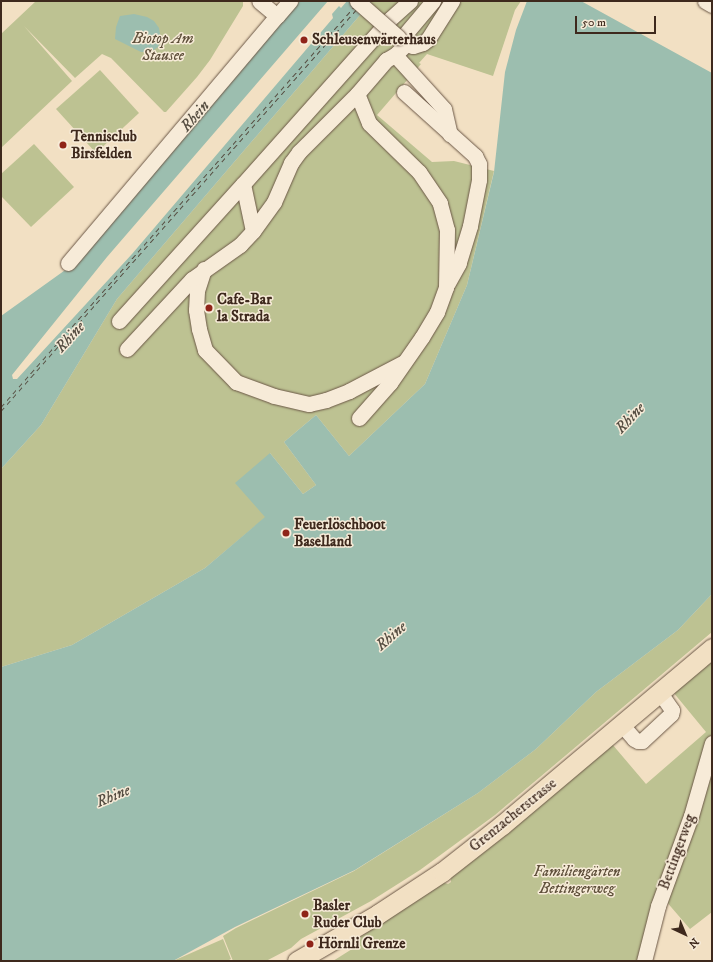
<!DOCTYPE html>
<html>
<head>
<meta charset="utf-8">
<style>
  body { margin:0 }
  #map { position:relative; width:713px; height:962px; overflow:hidden; background:#f2e0c3; font-family:"IM FELL DW Pica",serif }
  div>[style] { position:absolute }
  .green>* { inset:0; background:#bdc292 }
  .water>* { inset:0; background:#9cbeaf }
  .ferry>* { height:1px; margin-top:-0.5px; transform-origin:0; background:repeating-linear-gradient(90deg,#564e42 0 5px,transparent 0 9px) }
  .roads { filter:drop-shadow(0 0 1px #6b5746) drop-shadow(0 0 1px #6b5746) }
  .minor>* { height:15px; margin:-7.5px; padding:0 7.5px; transform-origin:7.5px; border-radius:7.5px; background:#f7ebd8 }
  .major>* { height:19px; margin:-9.5px; padding:0 9.5px; transform-origin:9.5px; border-radius:9.5px; background:#f2e0c3 }
  .bridges { filter:drop-shadow(0 0 1px #6b5746) drop-shadow(0 0 1px #6b5746) }
  .minor-bridge>* { height:15px; margin:-7.5px; padding:0 7.5px; transform-origin:7.5px; border-radius:7.5px; background:#f7ebd8 }
  .dots>* { width:11px; height:11px; translate:-50% -50%; box-sizing:border-box; border:2px solid #f7ebd8; border-radius:50% }
  span { translate:-50% -50%; white-space:nowrap; text-align:center; line-height:1.15; -webkit-text-stroke:3px #f7ebd8; paint-order:stroke }
  .park-label { font-size:15px; color:#5e4f3a; font-style:italic }
  .poi-label { font-size:15px; color:#3e291d; font-weight:700 }
  .left { translate:0 -50%; text-align:left }
  .street-label { font-size:15px; color:#3e291d }
  .water-label { font-size:16px; color:#564e42; font-style:italic }
  .frame { position:absolute; inset:0; border:2px solid #3e291d; pointer-events:none }
  .north { position:absolute; left:665px; top:914px; width:40px; height:40px; -webkit-text-stroke:3px #f7ebd8; paint-order:stroke; rotate:136deg; font-size:11px; font-weight:700; line-height:16px; text-align:center; color:#3e291d }
  .north::after { content:''; display:block; margin:auto; width:14px; height:18px; background:#3e291d; clip-path:polygon(50% 0,100% 100%,50% 72%,0 100%) }
  .scale { position:absolute; left:575px; top:16px; width:81px; height:18px; box-sizing:border-box; border:2px solid #3e291d; border-top:0; padding-left:5px; font-size:12px; line-height:14px; white-space:nowrap; color:#3e291d; -webkit-text-stroke:3px #f7ebd8; paint-order:stroke }
</style>
</head>
<body>
<div id="map">
  <div class="green">
    <div style="clip-path:polygon(36px 1px,243px 1px,243px 6px,210px 60px,197px 77px,166px 112px,164px 112px,111px 58px,102px 54px,75px 78px,24px 26px,72px 81px,1px 148px,1px 34px)"></div>
    <div style="clip-path:polygon(372px 1px,521px 1px,515px 10px,493px 76px,427px 54px,419px 63px,421px 64px,377px 115px,432px 162px,454px 161px,494px 171px,467px 285px,425px 384px,349px 456px,316px 415px,284px 442px,316px 485px,303px 494px,270px 453px,266px 517px,205px 568px,72px 645px,1px 667px,1px 469px,41px 425px,117px 299px)"></div>
    <div style="clip-path:polygon(100px 70px,139px 113px,96px 153px,56px 109px)"></div>
    <div style="clip-path:polygon(34px 144px,74px 187px,31px 227px,1px 196px,1px 174px)"></div>
    <div style="clip-path:polygon(712px 594px,712px 632px,495px 815px,420px 870px,371px 901px,301px 939px,291px 948px,266px 961px,233px 961px,223px 936px,236px 928px,354px 871px,478px 793px,536px 749px,596px 692px,678px 630px)"></div>
    <div style="clip-path:polygon(712px 660px,712px 912px,690px 929px,659px 893px,640px 961px,333px 961px,360px 944px,357px 939px,442px 882px,448px 884px,451px 882px,450px 876px,503px 837px,612px 744px,646px 784px,706px 732px,673px 692px)"></div>
    <div style="clip-path:polygon(223px 939px,231px 959px,227px 961px,173px 961px)"></div>
  </div>
  <div class="water">
    <div style="clip-path:polygon(300px 1px,328px 1px,107px 257px,12px 375px,13px 379px,17px 379px,132px 254px,333px 18px,332px 14px,339px 6px,341px 8px,347px 1px,372px 1px,117px 299px,41px 425px,1px 469px,1px 316px,75px 263px)"></div>
    <div style="clip-path:polygon(527px 1px,581px 1px,712px 73px,712px 594px,678px 630px,596px 692px,536px 749px,478px 793px,355px 870px,235px 927px,173px 961px,1px 961px,1px 667px,72px 645px,205px 568px,265px 517px,235px 483px,270px 453px,303px 494px,316px 485px,284px 442px,316px 415px,349px 456px,425px 384px,467px 285px,494px 172px,505px 72px,516px 30px)"></div>
    <div style="clip-path:polygon(134px 14px,147px 17px,154px 21px,159px 28px,161px 40px,158px 47px,151px 52px,141px 52px,115px 39px,116px 27px,120px 16px)"></div>
  </div>
  <div class="ferry">
    <div style="left:1px;top:407px;width:533px;rotate:-48.57deg"></div>
    <div style="left:1px;top:411px;width:536px;rotate:-48.48deg"></div>
  </div>
  <div class="roads">
    <div class="minor">
      <div style="left:705px;top:1px;width:8px;rotate:30deg"></div>
      <div style="left:277px;top:16px;width:20px;rotate:-49deg"></div>
      <div style="left:399px;top:38px;width:9px;rotate:41deg"></div>
      <div style="left:406px;top:44px;width:7px;rotate:16deg"></div>
      <div style="left:413px;top:46px;width:10px;rotate:-17deg"></div>
      <div style="left:423px;top:43px;width:6px;rotate:-39deg"></div>
      <div style="left:428px;top:39px;width:45px;rotate:-57.7deg"></div>
      <div style="left:401px;top:39px;width:50px;rotate:-49.9deg"></div>
      <div style="left:395px;top:55px;width:73px;rotate:47.8deg"></div>
      <div style="left:444px;top:109px;width:26px;rotate:77deg"></div>
      <div style="left:404px;top:92px;width:96px;rotate:42deg"></div>
      <div style="left:475px;top:156px;width:9px;rotate:63deg"></div>
      <div style="left:479px;top:164px;width:16px;rotate:90deg"></div>
      <div style="left:479px;top:180px;width:47px;rotate:101.1deg"></div>
      <div style="left:470px;top:226px;width:39px;rotate:107deg"></div>
      <div style="left:459px;top:263px;width:23px;rotate:119deg"></div>
      <div style="left:253px;top:231px;width:48px;rotate:-102deg"></div>
      <div style="left:243px;top:184px;width:221px;rotate:-48.3deg"></div>
      <div style="left:390px;top:19px;width:27px;rotate:-42deg"></div>
      <div style="left:68px;top:263px;width:324px;rotate:-49.8deg"></div>
      <div style="left:277px;top:16px;width:23px;rotate:-140deg"></div>
      <div style="left:204px;top:269px;width:23px;rotate:108deg"></div>
      <div style="left:197px;top:291px;width:19px;rotate:93deg"></div>
      <div style="left:196px;top:310px;width:19px;rotate:81deg"></div>
      <div style="left:199px;top:329px;width:22px;rotate:74deg"></div>
      <div style="left:205px;top:350px;width:45px;rotate:45.9deg"></div>
      <div style="left:236px;top:382px;width:40px;rotate:20.2deg"></div>
      <div style="left:274px;top:396px;width:36px;rotate:13deg"></div>
      <div style="left:309px;top:404px;width:17px;rotate:-13deg"></div>
      <div style="left:326px;top:400px;width:25px;rotate:-21deg"></div>
      <div style="left:349px;top:391px;width:60px;rotate:-27.8deg"></div>
      <div style="left:119px;top:321px;width:185px;rotate:-47.9deg"></div>
      <div style="left:127px;top:349px;width:96px;rotate:-47.1deg"></div>
      <div style="left:192px;top:279px;width:59px;rotate:-35.3deg"></div>
      <div style="left:240px;top:245px;width:19px;rotate:-47deg"></div>
      <div style="left:253px;top:231px;width:36px;rotate:-54deg"></div>
      <div style="left:274px;top:202px;width:43px;rotate:-66.4deg"></div>
      <div style="left:291px;top:163px;width:14px;rotate:-54deg"></div>
      <div style="left:299px;top:152px;width:82px;rotate:-45deg"></div>
      <div style="left:359px;top:418px;width:47px;rotate:-48.5deg"></div>
      <div style="left:390px;top:383px;width:56px;rotate:-55.2deg"></div>
      <div style="left:422px;top:337px;width:29px;rotate:-59deg"></div>
      <div style="left:437px;top:312px;width:27px;rotate:-70deg"></div>
      <div style="left:446px;top:287px;width:57px;rotate:-89deg"></div>
      <div style="left:447px;top:230px;width:28px;rotate:-105deg"></div>
      <div style="left:440px;top:203px;width:37px;rotate:-124deg"></div>
      <div style="left:419px;top:172px;width:70px;rotate:-135.6deg"></div>
      <div style="left:369px;top:123px;width:31px;rotate:-112deg"></div>
      <div style="left:357px;top:94px;width:45px;rotate:-49.5deg"></div>
      <div style="left:386px;top:60px;width:10px;rotate:-29deg"></div>
      <div style="left:395px;top:55px;width:16px;rotate:-45deg"></div>
      <div style="left:622px;top:725px;width:18px;rotate:49deg"></div>
      <div style="left:634px;top:739px;width:4px;rotate:27deg"></div>
      <div style="left:638px;top:741px;width:4px"></div>
      <div style="left:642px;top:741px;width:40px;rotate:-43deg"></div>
      <div style="left:671px;top:714px;width:4px;rotate:-76deg"></div>
      <div style="left:672px;top:710px;width:21px;rotate:-125deg"></div>
      <div style="left:644px;top:961px;width:57px;rotate:-75.7deg"></div>
      <div style="left:658px;top:906px;width:96px;rotate:-69.9deg"></div>
      <div style="left:691px;top:816px;width:76px;rotate:-74deg"></div>
    </div>
    <div class="major">
      <div style="left:297px;top:961px;width:94px;rotate:-30.1deg"></div>
      <div style="left:378px;top:914px;width:77px;rotate:-33.3deg"></div>
      <div style="left:442px;top:872px;width:76px;rotate:-38.1deg"></div>
      <div style="left:502px;top:825px;width:275px;rotate:-40.1deg"></div>
    </div>
  </div>
  <div class="bridges">
    <div class="minor-bridge">
      <div style="left:357px;top:1px;width:55px;rotate:41.3deg"></div>
    </div>
  </div>
  <div class="dots">
    <div style="left:304px;top:40px;background:#8f2418"></div>
    <div style="left:63px;top:145px;background:#8f2418"></div>
    <div style="left:209px;top:308px;background:#8f2418"></div>
    <div style="left:286px;top:533px;background:#8f2418"></div>
    <div style="left:305px;top:914px;background:#8f2418"></div>
    <div style="left:310px;top:944px;background:#8f2418"></div>
  </div>
  <div class="park-label">
    <span style="left:163px;top:47px">Biotop Am<br>Stausee</span>
    <span style="left:577px;top:880px">Familiengärten<br>Bettingerweg</span>
  </div>
  <div class="poi-label">
    <span class="left" style="left:312px;top:40px">Schleusenwärterhaus</span>
    <span class="left" style="left:71px;top:145px">Tennisclub<br>Birsfelden</span>
    <span class="left" style="left:217px;top:308px">Cafe-Bar<br>la Strada</span>
    <span class="left" style="left:294px;top:533px">Feuerlöschboot<br>Baselland</span>
    <span class="left" style="left:313px;top:914px">Basler<br>Ruder Club</span>
    <span class="left" style="left:318px;top:944px">Hörnli Grenze</span>
  </div>
  <div class="street-label">
    <span style="left:513px;top:815px;rotate:-39deg">Grenzacherstrasse</span>
    <span style="left:677px;top:852px;rotate:-70deg">Bettingerweg</span>
  </div>
  <div class="water-label">
    <span style="left:195px;top:116px;rotate:-49deg">Rhein</span>
    <span style="left:70px;top:337px;rotate:-48deg">Rhine</span>
    <span style="left:630px;top:418px;rotate:-47deg">Rhine</span>
    <span style="left:391px;top:636px;rotate:-41deg">Rhine</span>
    <span style="left:113px;top:796px;rotate:-23deg">Rhine</span>
  </div>
  <div class="frame"></div>
  <div class="north">N</div>
  <div class="scale">50 m</div>
</div>
</body>
</html>
